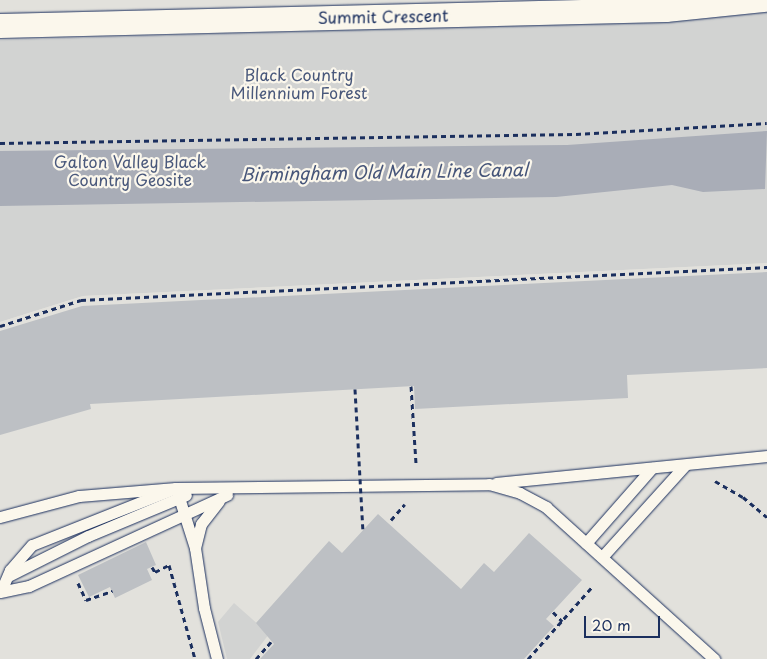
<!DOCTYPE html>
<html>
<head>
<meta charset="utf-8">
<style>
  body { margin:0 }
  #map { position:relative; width:767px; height:659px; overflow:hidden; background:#f2efe6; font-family:"Playpen Sans",sans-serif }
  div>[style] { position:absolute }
  .built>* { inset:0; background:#e2e1dc }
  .green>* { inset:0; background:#d2d3d2 }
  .water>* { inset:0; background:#a9adb7 }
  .building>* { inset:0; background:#bdc0c4 }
  .path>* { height:3px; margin-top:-1.5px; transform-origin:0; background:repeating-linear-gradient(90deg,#1b2f5e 0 5px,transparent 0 9px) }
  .roads { filter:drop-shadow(0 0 1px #1b2f5e) drop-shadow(0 0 1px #1b2f5e) }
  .lane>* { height:11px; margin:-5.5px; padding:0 5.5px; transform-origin:5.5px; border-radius:5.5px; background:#fbf7ec }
  .street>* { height:24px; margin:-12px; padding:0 12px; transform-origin:12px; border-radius:12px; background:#fbf7ec }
  .path-bridge>* { height:3px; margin-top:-1.5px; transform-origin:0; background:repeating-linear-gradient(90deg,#1b2f5e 0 5px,transparent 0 9px) }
  span { translate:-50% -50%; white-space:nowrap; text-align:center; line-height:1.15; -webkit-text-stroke:4.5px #fbf7ec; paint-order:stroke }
  .street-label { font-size:16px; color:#1b2f5e }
  .park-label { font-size:16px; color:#49587b }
  .water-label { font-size:18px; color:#465579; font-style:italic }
  .scale { position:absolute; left:584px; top:616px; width:76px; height:22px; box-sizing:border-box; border:2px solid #1b2f5e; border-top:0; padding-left:6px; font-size:15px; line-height:18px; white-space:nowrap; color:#1b2f5e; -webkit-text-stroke:4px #fbf7ec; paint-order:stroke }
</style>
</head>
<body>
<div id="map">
  <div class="built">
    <div style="clip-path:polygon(0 0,767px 0,767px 27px,0 53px)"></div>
    <div style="clip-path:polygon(767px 263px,767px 659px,0 659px,0 322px,83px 296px)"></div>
  </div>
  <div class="green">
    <div style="clip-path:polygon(767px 12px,767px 263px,83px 296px,0 322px,0 40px,644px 22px)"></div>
    <div style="clip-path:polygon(234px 603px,269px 634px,250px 659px,227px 659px,218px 622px)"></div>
  </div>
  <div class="water">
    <div style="clip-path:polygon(767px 131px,765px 189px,703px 192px,672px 185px,556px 197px,0 206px,0 151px,567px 145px)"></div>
  </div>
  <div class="building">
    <div style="clip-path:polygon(767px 272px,767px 368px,627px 375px,628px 398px,415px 409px,414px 386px,90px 404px,91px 409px,0 435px,0 331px,82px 306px)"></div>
    <div style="clip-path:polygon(378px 514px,461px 589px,484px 563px,494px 572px,529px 533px,582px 580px,546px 619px,554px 626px,524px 659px,260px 659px,274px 644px,256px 623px,329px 541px,342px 553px)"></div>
    <div style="clip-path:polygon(146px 542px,156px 565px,147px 569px,152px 580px,115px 598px,110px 587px,89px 597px,78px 575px)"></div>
  </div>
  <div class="path">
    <div style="left:0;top:143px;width:576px;rotate:-0.9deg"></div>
    <div style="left:576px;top:134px;width:191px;rotate:-3.3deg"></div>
    <div style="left:0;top:326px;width:85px;rotate:-17.8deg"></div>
    <div style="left:81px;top:300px;width:687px;rotate:-2.75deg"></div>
    <div style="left:411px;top:386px;width:78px;rotate:86.3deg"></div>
    <div style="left:715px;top:481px;width:32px;rotate:30deg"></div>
    <div style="left:743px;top:497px;width:31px;rotate:40deg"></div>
    <div style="left:391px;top:520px;width:21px;rotate:-49deg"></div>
    <div style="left:152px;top:567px;width:6px;rotate:59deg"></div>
    <div style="left:155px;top:572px;width:16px;rotate:-27deg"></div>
    <div style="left:169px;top:565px;width:98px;rotate:74.5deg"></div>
    <div style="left:78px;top:583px;width:19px;rotate:65deg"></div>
    <div style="left:86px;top:600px;width:28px;rotate:-19deg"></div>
    <div style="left:553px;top:612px;width:13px;rotate:45deg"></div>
    <div style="left:256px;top:659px;width:23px;rotate:-49deg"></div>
    <div style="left:528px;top:659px;width:96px;rotate:-48.4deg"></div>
  </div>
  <div class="roads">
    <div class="lane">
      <div style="left:496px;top:483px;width:272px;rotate:-5.7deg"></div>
      <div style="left:0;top:517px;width:82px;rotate:-14.9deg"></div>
      <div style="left:79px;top:496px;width:97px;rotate:-4.7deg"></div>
      <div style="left:176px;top:488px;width:63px;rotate:72.4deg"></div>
      <div style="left:586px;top:543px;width:100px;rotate:-48.7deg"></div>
      <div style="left:602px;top:557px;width:124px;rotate:-47.9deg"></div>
      <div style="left:8px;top:576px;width:89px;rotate:-26.6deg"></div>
      <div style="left:88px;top:536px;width:106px;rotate:-22.7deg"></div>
      <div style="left:1px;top:591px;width:23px;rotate:-67deg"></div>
      <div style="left:10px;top:570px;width:33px;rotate:-49deg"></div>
      <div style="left:32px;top:545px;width:155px;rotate:-21.6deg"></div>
      <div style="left:176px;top:488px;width:313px;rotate:-0.7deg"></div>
      <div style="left:489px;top:484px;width:32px;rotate:16deg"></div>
      <div style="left:520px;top:493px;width:30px;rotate:28deg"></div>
      <div style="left:546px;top:507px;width:227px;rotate:42.1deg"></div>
      <div style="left:0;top:592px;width:30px;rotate:-12deg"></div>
      <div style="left:29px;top:586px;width:218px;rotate:-24.7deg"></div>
      <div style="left:217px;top:659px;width:53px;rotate:-104.3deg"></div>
      <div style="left:204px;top:608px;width:61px;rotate:-98.5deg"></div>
      <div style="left:195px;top:548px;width:25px;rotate:-76deg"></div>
      <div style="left:201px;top:524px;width:29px;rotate:-52deg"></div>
    </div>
    <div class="street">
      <div style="left:0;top:26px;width:666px;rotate:-1.38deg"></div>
      <div style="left:666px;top:10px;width:100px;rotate:-5.8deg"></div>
    </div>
  </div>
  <div class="path-bridge">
    <div style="left:355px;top:389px;width:141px;rotate:86.8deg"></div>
  </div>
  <div class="street-label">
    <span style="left:383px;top:16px;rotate:-1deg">Summit Crescent</span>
  </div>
  <div class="park-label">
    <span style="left:299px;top:83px">Black Country<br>Millennium Forest</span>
    <span style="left:130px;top:170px">Galton Valley Black<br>Country Geosite</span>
  </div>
  <div class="water-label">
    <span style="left:384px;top:172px;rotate:-1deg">Birmingham Old Main Line Canal</span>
  </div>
  <div class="scale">20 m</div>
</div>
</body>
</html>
